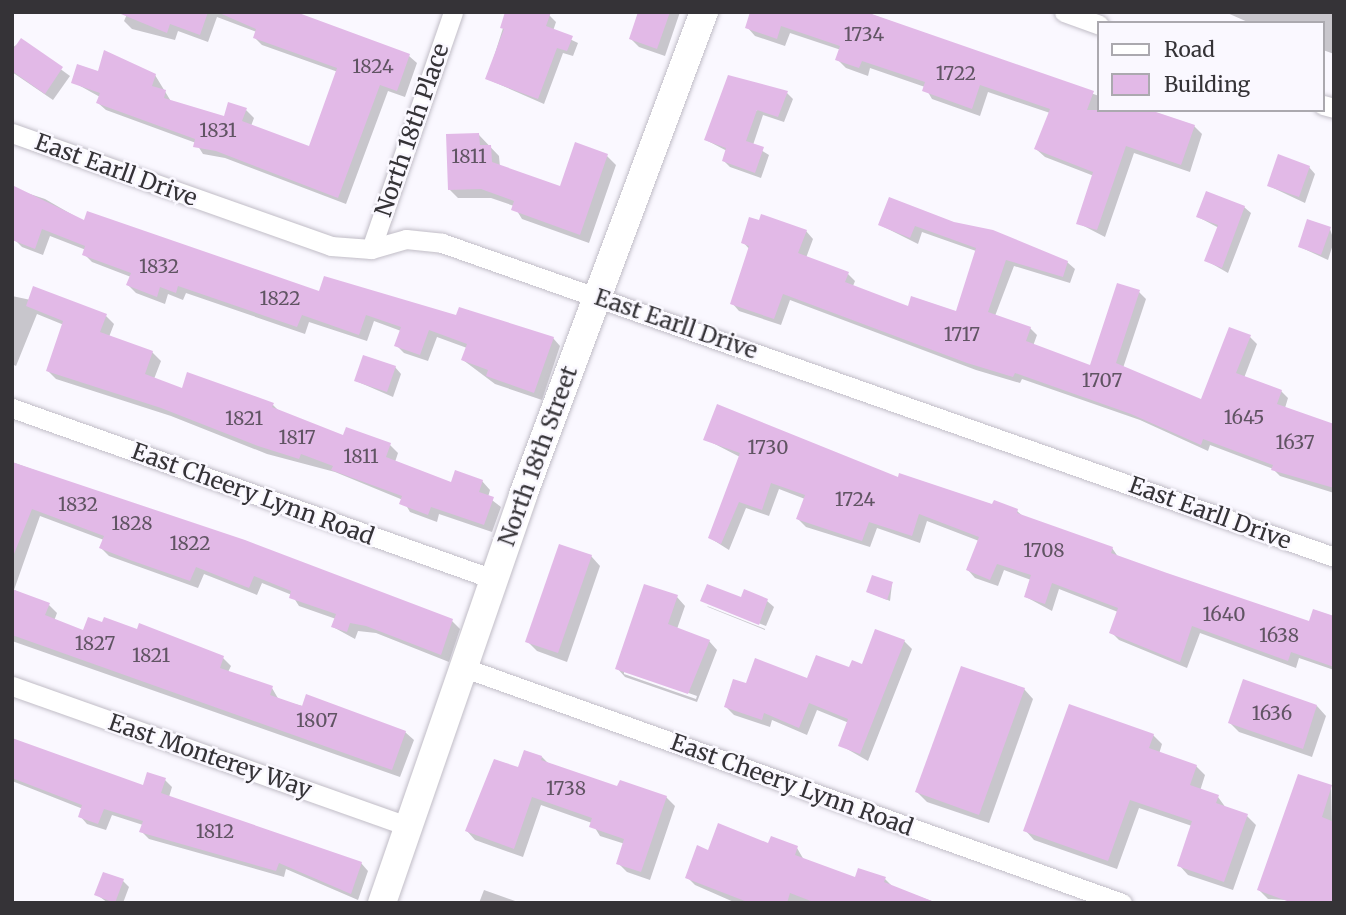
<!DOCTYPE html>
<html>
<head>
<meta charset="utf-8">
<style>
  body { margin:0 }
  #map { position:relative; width:1346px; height:915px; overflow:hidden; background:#faf8ff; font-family:Merriweather,serif }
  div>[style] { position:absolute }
  .shadow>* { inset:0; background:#0003 }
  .building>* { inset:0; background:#e2b9e7 }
  .roads { filter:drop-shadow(0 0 2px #c1bdc7) drop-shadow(0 0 2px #c1bdc7) }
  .street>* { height:19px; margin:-9.5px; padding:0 9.5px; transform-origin:9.5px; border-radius:9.5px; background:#fff }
  .secondary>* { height:28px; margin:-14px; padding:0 14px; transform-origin:14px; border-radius:14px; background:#fff }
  span { translate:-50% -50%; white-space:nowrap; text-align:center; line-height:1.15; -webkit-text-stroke:5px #faf8ff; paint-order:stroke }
  .number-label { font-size:19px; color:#605463 }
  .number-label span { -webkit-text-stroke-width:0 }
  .street-label { font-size:23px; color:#353337 }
  .frame { position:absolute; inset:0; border:14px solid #353337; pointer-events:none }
  .legend { position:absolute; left:1097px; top:21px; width:228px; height:91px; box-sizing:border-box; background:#faf8ff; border:2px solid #aba9af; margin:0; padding:9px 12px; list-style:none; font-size:21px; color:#353337 }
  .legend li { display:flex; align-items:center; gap:14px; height:35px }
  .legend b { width:35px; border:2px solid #aba9af }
</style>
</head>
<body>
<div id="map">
  <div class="shadow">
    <div style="clip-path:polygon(128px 12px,294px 12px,409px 56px,417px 63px,405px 97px,388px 91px,346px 204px,225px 158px,203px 154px,196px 143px,106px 110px,98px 103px,100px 97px,73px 82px,99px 73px,155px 75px,172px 103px,225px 118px,246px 110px,254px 118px,251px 126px,310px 148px,338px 72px,262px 45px,255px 38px,257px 32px,217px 17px,208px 42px,178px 31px,175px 40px,132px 29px,124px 21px)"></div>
    <div style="clip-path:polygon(508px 12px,549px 15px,556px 22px,553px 31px,578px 43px,573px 56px,563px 53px,544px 104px,487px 79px)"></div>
    <div style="clip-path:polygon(640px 12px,680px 12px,665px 56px,639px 47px,631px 39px)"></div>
    <div style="clip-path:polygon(865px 12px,1099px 96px,1099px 110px,1194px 126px,1202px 134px,1190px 172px,1134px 153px,1105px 237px,1078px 223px,1094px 176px,1045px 157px,1036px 149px,1050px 113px,988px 92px,980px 116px,932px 99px,925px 87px,870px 68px,868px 76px,846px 68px,837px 59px,841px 50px,790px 33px,785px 46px,755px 36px,747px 27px)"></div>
    <div style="clip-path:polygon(1225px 12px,1334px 12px,1334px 54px,1323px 50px,1323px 23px,1250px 23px)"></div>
    <div style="clip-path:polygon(22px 41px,70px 76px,53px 100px,12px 72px,12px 48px)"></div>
    <div style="clip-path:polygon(787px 93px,793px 99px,784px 122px,763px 115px,753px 145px,769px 155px,761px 178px,730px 167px,724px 161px,727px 151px,706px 140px)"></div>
    <div style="clip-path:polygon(479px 135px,499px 156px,500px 167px,561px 188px,607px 156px,616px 165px,589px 243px,522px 219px,514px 206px,491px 198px,458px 198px,449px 189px)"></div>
    <div style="clip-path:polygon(1309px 167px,1315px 174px,1305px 203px,1269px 186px)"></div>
    <div style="clip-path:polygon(12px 188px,45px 199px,85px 222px,320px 293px,553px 338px,560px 346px,542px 400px,495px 384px,463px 360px,467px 348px,437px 337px,428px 361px,404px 353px,396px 345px,401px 331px,374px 321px,367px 341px,309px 322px,305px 334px,186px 293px,183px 300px,168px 294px,165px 304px,136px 293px,128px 285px,131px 277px,92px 262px,84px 254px,86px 250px,50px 236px,43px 255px,22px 247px,14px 239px)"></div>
    <div style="clip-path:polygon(1244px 207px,1251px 213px,1228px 273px,1207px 261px,1219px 228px,1198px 217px)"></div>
    <div style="clip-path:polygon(953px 224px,1067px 262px,1075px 269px,1070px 283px,1014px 266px,995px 316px,1030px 328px,1037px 335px,1033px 346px,1091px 367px,1139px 292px,1146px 299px,1122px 371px,1202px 401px,1250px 337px,1257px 344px,1244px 378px,1281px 391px,1288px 398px,1285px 408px,1334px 426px,1334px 493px,1280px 476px,1273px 469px,1210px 445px,1208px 451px,1140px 420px,1022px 379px,1020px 383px,976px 370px,790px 300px,781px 325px,739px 311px,732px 303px,750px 250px,743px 242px,806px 231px,813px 239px,806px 258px,848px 274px,855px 281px,853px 286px,909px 308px,957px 313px,976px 251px,922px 232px,918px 244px,880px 225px)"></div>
    <div style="clip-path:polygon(1330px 229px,1334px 241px,1328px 260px,1300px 247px)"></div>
    <div style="clip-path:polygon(12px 296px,106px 316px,114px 324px,109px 337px,152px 352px,161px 361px,154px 379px,183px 390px,273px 405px,281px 413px,344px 438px,390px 445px,398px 453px,395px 462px,452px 484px,482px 481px,490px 490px,488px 497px,501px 507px,492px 532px,439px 514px,437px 522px,410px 512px,403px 500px,335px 472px,267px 454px,171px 416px,56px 379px,48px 371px,64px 325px,37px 314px,16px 366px,12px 364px)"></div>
    <div style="clip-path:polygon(395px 367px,401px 374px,393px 397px,356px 381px)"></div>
    <div style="clip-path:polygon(705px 439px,899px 480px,1017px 511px,1025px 518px,1112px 548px,1119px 558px,1310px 623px,1334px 618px,1334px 670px,1299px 658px,1296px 668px,1200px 633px,1187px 668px,1119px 640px,1111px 632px,1118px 612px,1059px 589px,1052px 611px,1026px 597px,1031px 580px,1004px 570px,998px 586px,975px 578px,968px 570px,979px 541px,927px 521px,920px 543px,877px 528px,870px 547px,806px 527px,798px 519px,805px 499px,779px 489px,769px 516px,746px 508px,729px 550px,710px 538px,740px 457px)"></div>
    <div style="clip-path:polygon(12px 462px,452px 621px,460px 629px,449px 662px,376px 633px,358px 631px,355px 639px,333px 627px,336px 619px,299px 606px,292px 595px,262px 583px,257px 595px,204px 574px,198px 588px,109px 556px,101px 548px,104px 540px,40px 516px,14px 590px,49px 605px,57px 613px,54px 621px,84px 633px,223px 658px,231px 666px,228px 672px,272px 688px,279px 700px,405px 732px,414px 740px,400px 777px,12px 641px)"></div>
    <div style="clip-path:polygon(591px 556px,600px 566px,567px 662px,537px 651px,527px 641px)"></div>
    <div style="clip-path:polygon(892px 584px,890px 601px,868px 592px)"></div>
    <div style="clip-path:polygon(evenodd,677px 597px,685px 606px,677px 629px,709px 641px,717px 650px,697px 702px,625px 677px,617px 668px,677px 597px,624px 670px,697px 696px,696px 699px,624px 674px,624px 670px)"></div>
    <div style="clip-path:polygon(702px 601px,767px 601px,774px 607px,766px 626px)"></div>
    <div style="clip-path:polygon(707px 606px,765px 629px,765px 630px,708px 607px)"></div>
    <div style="clip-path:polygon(904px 641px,912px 649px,868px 761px,840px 745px,849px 723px,817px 710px,807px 735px,772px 720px,770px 727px,734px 715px,726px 707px,747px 685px,808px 680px,863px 667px)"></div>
    <div style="clip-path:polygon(1024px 689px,1033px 699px,989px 823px,927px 802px,917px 792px)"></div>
    <div style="clip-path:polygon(1317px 706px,1326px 716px,1312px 757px,1239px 732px,1230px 723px)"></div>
    <div style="clip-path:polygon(1153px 735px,1162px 744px,1159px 754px,1196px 766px,1205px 775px,1200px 791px,1218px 797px,1226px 808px,1247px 816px,1256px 825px,1233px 890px,1188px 875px,1179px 865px,1192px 826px,1139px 808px,1117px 869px,1034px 840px,1025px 830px)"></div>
    <div style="clip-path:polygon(12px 740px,144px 787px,165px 780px,172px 787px,169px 797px,361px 863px,368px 871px,358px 900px,286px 869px,284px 877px,149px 839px,141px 831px,143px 825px,112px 815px,106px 830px,87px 824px,80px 816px,83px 809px,12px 781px)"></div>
    <div style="clip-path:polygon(542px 757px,549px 764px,618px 789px,666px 797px,675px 806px,650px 880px,627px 872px,618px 863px,625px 844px,600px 836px,592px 823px,541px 805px,523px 857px,475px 840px,467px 831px,519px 770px)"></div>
    <div style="clip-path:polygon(1331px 786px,1334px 903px,1268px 899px,1259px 890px)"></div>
    <div style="clip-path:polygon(772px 839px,797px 848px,804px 860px,856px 879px,885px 879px,893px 887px,937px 903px,736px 903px,695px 885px,687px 877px,709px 852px,769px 845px)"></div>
    <div style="clip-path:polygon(123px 881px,129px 887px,123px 903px,108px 903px,96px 894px)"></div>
    <div style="clip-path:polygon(484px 890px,521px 903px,479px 903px)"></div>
  </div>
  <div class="building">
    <div style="clip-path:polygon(116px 12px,208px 12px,200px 35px,170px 24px,167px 33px)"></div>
    <div style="clip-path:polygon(217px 12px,296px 12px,410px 54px,397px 91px,380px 85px,338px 198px,216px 151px,193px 147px,195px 139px,96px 103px,100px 93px,71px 83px,77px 64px,98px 71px,104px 50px,156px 74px,152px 86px,166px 90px,164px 98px,224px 116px,228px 102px,247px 108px,242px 121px,309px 146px,337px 68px,253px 38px,256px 29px)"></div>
    <div style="clip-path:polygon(505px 12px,551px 12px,546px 26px,573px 36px,567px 51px,557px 48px,538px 99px,485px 79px,504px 29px,500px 28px)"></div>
    <div style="clip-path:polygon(638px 12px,670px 12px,657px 49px,629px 39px)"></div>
    <div style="clip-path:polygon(750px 12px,866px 12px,1094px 91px,1087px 110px,1150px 110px,1195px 125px,1181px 165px,1126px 146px,1097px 230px,1076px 224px,1093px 172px,1034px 149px,1050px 109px,980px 85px,972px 109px,922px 91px,925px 82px,862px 61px,859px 68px,835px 60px,840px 46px,781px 26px,777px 39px,745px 28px)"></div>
    <div style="clip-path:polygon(21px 38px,63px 67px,45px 94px,12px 71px,12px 51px)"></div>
    <div style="clip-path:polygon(728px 75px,788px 91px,778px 117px,757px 110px,746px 141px,764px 147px,755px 173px,722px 161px,726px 148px,704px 140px)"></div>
    <div style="clip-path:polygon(479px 133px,480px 145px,491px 145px,492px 162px,560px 186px,575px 142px,608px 154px,580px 235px,511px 210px,514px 201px,481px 189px,448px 190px,446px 134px)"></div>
    <div style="clip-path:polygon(1278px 154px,1310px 166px,1299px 197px,1267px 186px)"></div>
    <div style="clip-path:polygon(12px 185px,84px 220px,87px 211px,319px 291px,324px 276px,456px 315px,459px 307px,554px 337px,534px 393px,486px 376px,488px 370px,461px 360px,467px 344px,429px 330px,420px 355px,394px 346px,401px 327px,366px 315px,359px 335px,302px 315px,297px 327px,178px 286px,176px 293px,160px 287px,157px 297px,126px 285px,131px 273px,82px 255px,85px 246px,42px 229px,35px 249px,12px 240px)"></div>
    <div style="clip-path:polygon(1206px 191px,1245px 206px,1222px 268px,1204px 261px,1218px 225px,1196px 217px)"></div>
    <div style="clip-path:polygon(889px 197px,954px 222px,993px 230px,1068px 261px,1063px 277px,1006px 260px,988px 312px,1031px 327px,1026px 341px,1090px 365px,1117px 283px,1140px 290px,1116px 363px,1201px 399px,1229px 327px,1251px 335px,1236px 373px,1282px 390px,1277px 404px,1334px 424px,1334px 488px,1271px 470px,1273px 465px,1203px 439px,1201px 445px,1131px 414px,1015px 373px,1013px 377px,967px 363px,783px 294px,774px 319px,730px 304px,749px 246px,741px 243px,749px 217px,759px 220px,761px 214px,807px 230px,798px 253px,849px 272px,845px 282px,908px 306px,911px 296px,956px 311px,976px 248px,915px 226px,910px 238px,878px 225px)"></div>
    <div style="clip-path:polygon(1307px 219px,1331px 227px,1321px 255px,1298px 247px)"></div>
    <div style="clip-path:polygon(33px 286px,107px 314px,100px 332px,153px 351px,145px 374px,182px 388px,187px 372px,274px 403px,272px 407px,343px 435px,346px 427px,391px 443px,386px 457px,451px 482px,455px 470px,483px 480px,479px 492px,494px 497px,484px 525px,431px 507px,428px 515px,399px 504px,402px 496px,331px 470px,333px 466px,301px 454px,299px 459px,258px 446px,161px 408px,46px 371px,63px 321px,26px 306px)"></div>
    <div style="clip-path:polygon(363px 355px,396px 366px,387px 392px,354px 381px)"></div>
    <div style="clip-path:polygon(717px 404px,898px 477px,899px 473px,992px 504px,994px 500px,1018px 509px,1017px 513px,1113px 547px,1111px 553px,1167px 573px,1309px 621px,1313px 609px,1334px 616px,1334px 667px,1291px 652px,1288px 661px,1192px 626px,1180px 662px,1109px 633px,1118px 608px,1052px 583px,1045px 604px,1024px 597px,1031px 575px,997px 564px,990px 580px,966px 570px,979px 537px,919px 514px,912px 536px,869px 522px,862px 541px,796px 519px,805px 495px,771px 483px,762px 510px,739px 502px,721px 544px,708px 538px,740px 453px,703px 440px)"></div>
    <div style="clip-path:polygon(12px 462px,245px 540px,453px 619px,441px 655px,366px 626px,350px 623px,347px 632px,331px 627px,336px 614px,289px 598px,291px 591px,254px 576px,249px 588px,196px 567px,190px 581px,130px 560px,99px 548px,104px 536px,32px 509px,12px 559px)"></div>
    <div style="clip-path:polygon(559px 544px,592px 555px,558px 653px,525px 642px)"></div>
    <div style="clip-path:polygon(872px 575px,893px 582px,887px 600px,866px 592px)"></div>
    <div style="clip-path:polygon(644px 584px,678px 595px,668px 624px,710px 640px,688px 694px,615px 669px)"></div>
    <div style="clip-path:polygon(707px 584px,741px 597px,744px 589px,768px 599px,759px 625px,700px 601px)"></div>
    <div style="clip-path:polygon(12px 589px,50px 603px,45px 615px,83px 630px,88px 617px,102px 622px,104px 617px,137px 629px,139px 623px,224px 656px,220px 668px,273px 686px,270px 695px,302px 706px,306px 694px,406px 731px,392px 770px,12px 635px)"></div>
    <div style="clip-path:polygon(875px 629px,905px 640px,860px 754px,838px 746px,848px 719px,809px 703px,799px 728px,764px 713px,762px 720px,724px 707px,733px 679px,746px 683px,755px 658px,807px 678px,816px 655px,849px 667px,852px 660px,862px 664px)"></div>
    <div style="clip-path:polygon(961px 666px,1025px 688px,979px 815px,915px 792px)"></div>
    <div style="clip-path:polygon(1243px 679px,1317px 705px,1303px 749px,1228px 723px)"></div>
    <div style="clip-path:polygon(1069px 704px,1154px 734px,1149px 748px,1197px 765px,1190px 785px,1219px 795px,1216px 803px,1248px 814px,1224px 882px,1177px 866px,1192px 821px,1130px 800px,1108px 861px,1023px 831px)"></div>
    <div style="clip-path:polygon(12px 738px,143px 785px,147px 772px,166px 778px,161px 793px,362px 862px,351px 894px,279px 863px,276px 871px,139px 832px,143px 821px,104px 809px,98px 824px,78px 817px,82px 805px,12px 778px)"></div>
    <div style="clip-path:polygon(524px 750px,542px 756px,541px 760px,617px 786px,620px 780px,667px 796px,641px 872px,616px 864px,624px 839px,589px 827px,592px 818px,532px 797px,514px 849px,465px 831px,494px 759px,518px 767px)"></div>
    <div style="clip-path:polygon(1298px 774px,1332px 785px,1322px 817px,1334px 822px,1334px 903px,1287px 901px,1257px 890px)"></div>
    <div style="clip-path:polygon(718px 823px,768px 843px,771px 836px,798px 846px,795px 855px,855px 877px,858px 868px,886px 877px,884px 882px,937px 903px,816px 903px,790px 893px,787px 903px,750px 903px,685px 878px,697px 845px,708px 850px)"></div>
    <div style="clip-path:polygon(103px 872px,124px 879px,115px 903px,94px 895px)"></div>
  </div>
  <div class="roads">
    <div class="street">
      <div style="left:1064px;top:12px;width:37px;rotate:20deg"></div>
      <div style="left:1323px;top:105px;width:11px;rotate:15deg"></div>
      <div style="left:12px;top:133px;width:338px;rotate:19.5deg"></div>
      <div style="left:331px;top:246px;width:40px;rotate:4.3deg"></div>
      <div style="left:371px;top:249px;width:36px;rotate:-16deg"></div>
      <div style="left:406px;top:239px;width:36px;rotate:6deg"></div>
      <div style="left:442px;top:243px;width:946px;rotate:19.39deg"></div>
      <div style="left:371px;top:249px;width:251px;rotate:-70.9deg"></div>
      <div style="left:12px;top:408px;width:510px;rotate:19.57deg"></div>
      <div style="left:462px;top:667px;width:701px;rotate:19.68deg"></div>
      <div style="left:12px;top:686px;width:420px;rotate:19.5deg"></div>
    </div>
    <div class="secondary">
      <div style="left:382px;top:903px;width:432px;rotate:-70.9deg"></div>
      <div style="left:523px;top:495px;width:516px;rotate:-69.46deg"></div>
    </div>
  </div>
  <div class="number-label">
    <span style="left:864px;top:35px">1734</span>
    <span style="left:373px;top:67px">1824</span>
    <span style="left:956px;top:74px">1722</span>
    <span style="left:218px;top:131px">1831</span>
    <span style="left:469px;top:157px">1811</span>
    <span style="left:159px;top:267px">1832</span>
    <span style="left:280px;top:299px">1822</span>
    <span style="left:962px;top:335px">1717</span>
    <span style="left:1102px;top:381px">1707</span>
    <span style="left:1244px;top:418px">1645</span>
    <span style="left:244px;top:419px">1821</span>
    <span style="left:297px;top:438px">1817</span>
    <span style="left:1295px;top:443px">1637</span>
    <span style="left:768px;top:448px">1730</span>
    <span style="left:361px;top:457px">1811</span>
    <span style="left:855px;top:500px">1724</span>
    <span style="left:78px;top:505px">1832</span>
    <span style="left:132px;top:524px">1828</span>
    <span style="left:190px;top:544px">1822</span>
    <span style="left:1044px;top:551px">1708</span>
    <span style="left:1224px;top:615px">1640</span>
    <span style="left:1279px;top:636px">1638</span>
    <span style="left:95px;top:644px">1827</span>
    <span style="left:151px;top:656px">1821</span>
    <span style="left:1272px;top:714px">1636</span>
    <span style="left:317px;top:721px">1807</span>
    <span style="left:566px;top:789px">1738</span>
    <span style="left:215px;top:832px">1812</span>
  </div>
  <div class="street-label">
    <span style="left:412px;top:130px;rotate:-71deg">North 18th Place</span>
    <span style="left:116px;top:170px;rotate:20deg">East Earll Drive</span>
    <span style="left:676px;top:324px;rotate:19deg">East Earll Drive</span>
    <span style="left:538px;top:456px;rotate:-70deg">North 18th Street</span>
    <span style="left:253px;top:494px;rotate:20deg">East Cheery Lynn Road</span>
    <span style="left:1210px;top:513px;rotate:20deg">East Earll Drive</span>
    <span style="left:210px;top:756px;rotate:19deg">East Monterey Way</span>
    <span style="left:792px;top:785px;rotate:20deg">East Cheery Lynn Road</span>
  </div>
  <div class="frame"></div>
  <ul class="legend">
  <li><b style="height:9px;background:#fff"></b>Road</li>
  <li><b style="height:19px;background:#e2b9e7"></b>Building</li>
  </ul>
</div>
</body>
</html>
